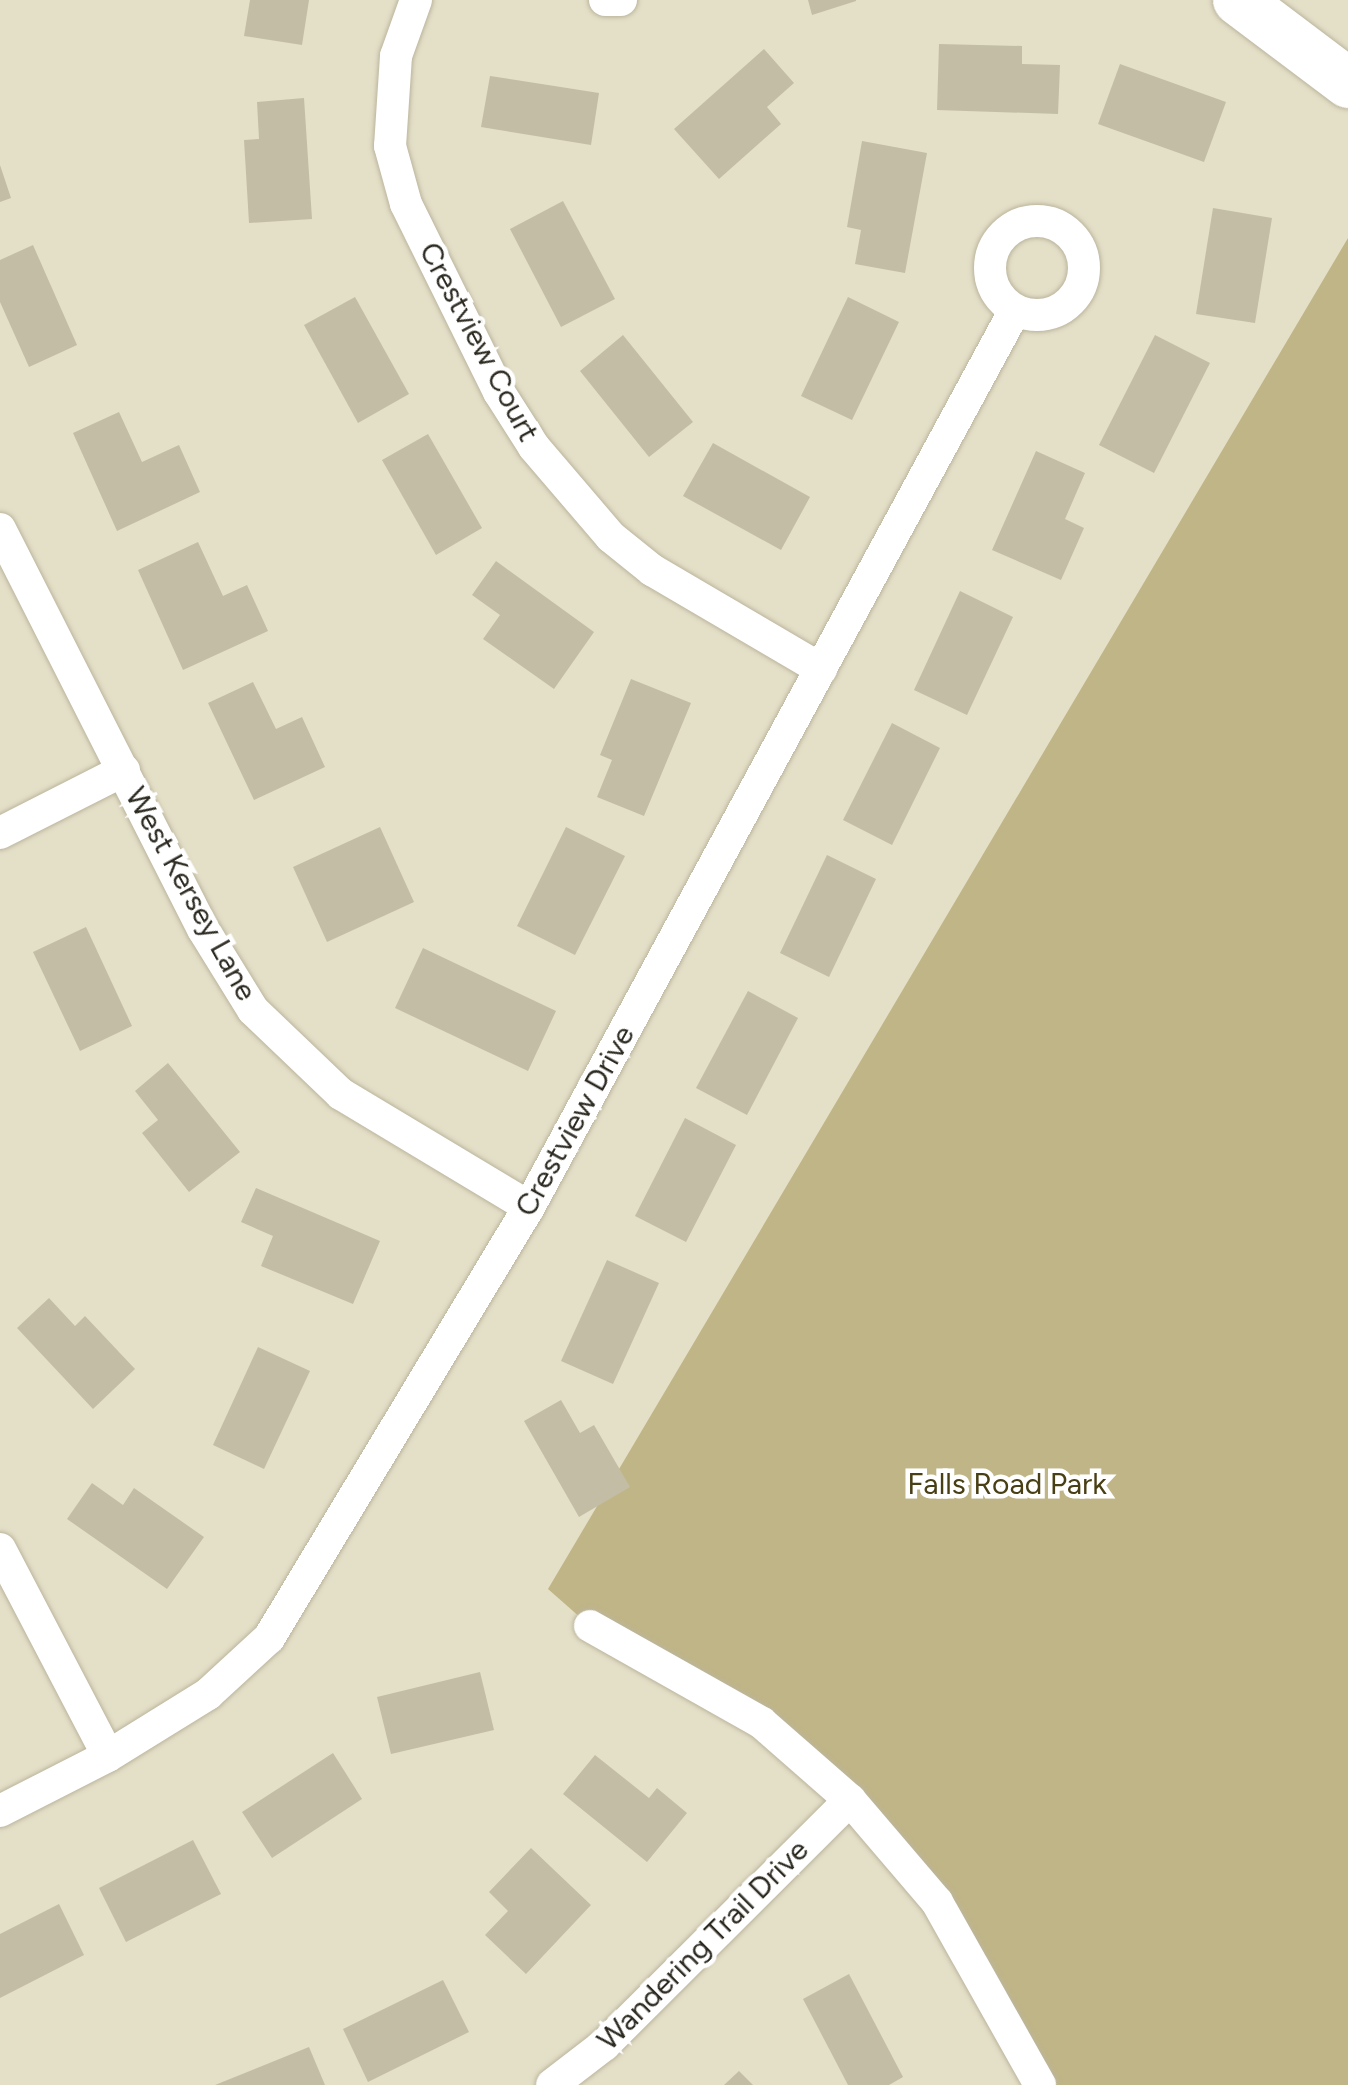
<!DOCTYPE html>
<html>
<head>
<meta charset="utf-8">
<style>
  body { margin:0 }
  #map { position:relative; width:1348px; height:2085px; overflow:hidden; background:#e4dfc7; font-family:Figtree,sans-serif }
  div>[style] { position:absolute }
  .green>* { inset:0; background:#c0b587 }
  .building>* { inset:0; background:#c3bda6 }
  .roads { filter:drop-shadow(0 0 2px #bbb59e) drop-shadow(0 0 2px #bbb59e) }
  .minor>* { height:32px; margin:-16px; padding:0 16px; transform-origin:16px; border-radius:16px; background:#fff }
  .minor>.ring { margin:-16px; padding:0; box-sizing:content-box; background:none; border:32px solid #fff; border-radius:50% }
  .primary>* { height:50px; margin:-25px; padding:0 25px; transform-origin:25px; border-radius:25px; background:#fff }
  span { translate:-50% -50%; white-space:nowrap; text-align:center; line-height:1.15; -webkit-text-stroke:9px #fff; paint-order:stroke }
  .street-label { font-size:30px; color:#2c2a21 }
  .park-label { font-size:30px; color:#493f14 }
</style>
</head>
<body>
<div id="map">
  <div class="green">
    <div style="clip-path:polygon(1348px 238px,1348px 2085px,1040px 2085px,849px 1800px,590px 1626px,548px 1589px)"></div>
  </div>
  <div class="building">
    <div style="clip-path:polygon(250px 0,309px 0,302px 45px,244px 36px)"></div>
    <div style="clip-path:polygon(808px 0,856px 0,856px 1px,812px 15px)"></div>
    <div style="clip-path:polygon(939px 44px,1022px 46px,1022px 64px,1060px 65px,1058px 114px,937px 110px)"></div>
    <div style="clip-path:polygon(764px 49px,794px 83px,767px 107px,781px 124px,719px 179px,674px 129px)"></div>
    <div style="clip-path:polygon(1120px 64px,1226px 102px,1204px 162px,1098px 124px)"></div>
    <div style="clip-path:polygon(490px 76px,599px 93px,591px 145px,481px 127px)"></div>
    <div style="clip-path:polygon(304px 98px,312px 219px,249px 223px,244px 140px,259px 139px,257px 102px)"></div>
    <div style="clip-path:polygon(862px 141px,927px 153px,905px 273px,855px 264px,861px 230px,847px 227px)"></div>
    <div style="clip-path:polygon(0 165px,11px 198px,0 202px)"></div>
    <div style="clip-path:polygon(563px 201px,615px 299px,561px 327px,510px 229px)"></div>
    <div style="clip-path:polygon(1213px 208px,1272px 218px,1255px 323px,1196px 314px)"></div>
    <div style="clip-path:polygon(33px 245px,77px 345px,29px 367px,0 302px,0 260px)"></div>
    <div style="clip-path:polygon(355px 297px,409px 394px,358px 423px,304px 325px)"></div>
    <div style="clip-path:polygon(848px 297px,899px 322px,852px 420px,801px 396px)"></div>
    <div style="clip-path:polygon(623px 335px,693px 422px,649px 457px,580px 371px)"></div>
    <div style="clip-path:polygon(1155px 335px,1210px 363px,1154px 473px,1099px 445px)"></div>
    <div style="clip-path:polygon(119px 412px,142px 462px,179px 445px,200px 492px,117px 531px,73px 433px)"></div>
    <div style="clip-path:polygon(428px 434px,482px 528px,436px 555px,382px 460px)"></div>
    <div style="clip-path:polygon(713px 443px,810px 497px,781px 550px,683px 496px)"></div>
    <div style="clip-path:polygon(1036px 451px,1085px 473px,1065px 519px,1084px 528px,1061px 580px,992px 550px)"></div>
    <div style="clip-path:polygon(198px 542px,223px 596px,247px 585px,268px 631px,183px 670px,138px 570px)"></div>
    <div style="clip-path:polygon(496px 561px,594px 632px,554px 689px,483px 639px,500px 615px,472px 595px)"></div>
    <div style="clip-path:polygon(960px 591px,1013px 617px,967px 715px,914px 690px)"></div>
    <div style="clip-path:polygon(631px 679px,691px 703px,644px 816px,597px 797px,612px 760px,600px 755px)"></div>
    <div style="clip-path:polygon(253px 682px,276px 729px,302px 717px,325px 767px,254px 800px,208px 703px)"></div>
    <div style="clip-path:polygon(892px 723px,940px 748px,892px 845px,843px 820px)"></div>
    <div style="clip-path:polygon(380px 827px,414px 902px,327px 942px,293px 867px)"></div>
    <div style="clip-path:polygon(566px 827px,625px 856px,575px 955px,517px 926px)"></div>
    <div style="clip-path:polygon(827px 855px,876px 879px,829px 977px,780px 953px)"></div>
    <div style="clip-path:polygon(86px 927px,132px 1026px,80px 1051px,33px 952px)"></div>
    <div style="clip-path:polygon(423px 948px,556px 1011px,528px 1071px,395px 1008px)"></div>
    <div style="clip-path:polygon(748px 991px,798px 1018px,747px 1115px,696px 1088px)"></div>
    <div style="clip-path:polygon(168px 1063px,240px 1152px,189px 1192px,142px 1133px,158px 1120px,135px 1091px)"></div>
    <div style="clip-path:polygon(685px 1118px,736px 1145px,686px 1242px,635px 1216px)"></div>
    <div style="clip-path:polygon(256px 1188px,380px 1241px,353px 1304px,261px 1266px,273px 1236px,241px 1222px)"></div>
    <div style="clip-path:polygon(607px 1260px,659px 1283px,613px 1384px,561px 1361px)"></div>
    <div style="clip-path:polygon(49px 1298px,75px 1326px,85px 1316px,135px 1369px,93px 1409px,17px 1328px)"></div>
    <div style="clip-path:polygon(258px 1347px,310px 1371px,264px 1469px,213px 1445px)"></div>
    <div style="clip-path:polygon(561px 1400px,580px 1433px,594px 1425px,630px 1487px,579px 1517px,524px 1421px)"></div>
    <div style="clip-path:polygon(92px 1483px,123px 1505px,134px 1488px,204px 1537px,167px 1589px,67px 1519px)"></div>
    <div style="clip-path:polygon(480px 1672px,494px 1730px,391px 1754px,377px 1697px)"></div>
    <div style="clip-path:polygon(333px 1753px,362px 1799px,272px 1858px,242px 1812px)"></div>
    <div style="clip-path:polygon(595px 1755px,649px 1798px,657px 1788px,687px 1813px,647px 1862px,563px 1794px)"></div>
    <div style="clip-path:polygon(193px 1840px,221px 1894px,126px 1942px,99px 1888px)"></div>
    <div style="clip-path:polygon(531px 1848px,591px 1905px,526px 1974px,485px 1935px,508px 1911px,489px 1892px)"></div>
    <div style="clip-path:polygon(59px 1904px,84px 1955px,0 1998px,0 1934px)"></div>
    <div style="clip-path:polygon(849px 1974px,903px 2077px,889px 2085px,848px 2085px,803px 1999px)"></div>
    <div style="clip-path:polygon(443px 1980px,469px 2032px,368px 2082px,343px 2029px)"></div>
    <div style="clip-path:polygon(309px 2047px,325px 2085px,215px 2085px)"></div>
    <div style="clip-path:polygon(739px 2071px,753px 2085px,724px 2085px)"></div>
  </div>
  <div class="roads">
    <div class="minor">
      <div style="left:416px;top:0;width:59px;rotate:109.7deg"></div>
      <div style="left:396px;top:56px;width:90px;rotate:93.8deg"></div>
      <div style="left:390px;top:146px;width:60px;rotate:74.6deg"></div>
      <div style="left:406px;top:204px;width:210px;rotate:63.7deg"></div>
      <div style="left:499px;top:392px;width:65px;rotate:57.5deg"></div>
      <div style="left:534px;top:447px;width:118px;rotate:49.5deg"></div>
      <div style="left:611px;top:537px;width:53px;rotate:38.8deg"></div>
      <div style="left:652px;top:570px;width:196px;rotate:30.4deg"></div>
      <div style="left:605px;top:0;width:16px"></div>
      <div class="ring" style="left:990px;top:221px;width:62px;height:62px"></div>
      <div style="left:0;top:529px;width:449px;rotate:63.1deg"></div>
      <div style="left:203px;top:929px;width:95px;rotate:58.3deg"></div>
      <div style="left:253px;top:1010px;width:122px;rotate:43.7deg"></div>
      <div style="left:341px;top:1094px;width:219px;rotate:31deg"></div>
      <div style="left:0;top:833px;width:139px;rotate:-26.9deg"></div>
      <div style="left:0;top:1549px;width:233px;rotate:62.4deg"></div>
      <div style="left:590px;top:1626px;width:197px;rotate:29.4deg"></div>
      <div style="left:762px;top:1723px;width:117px;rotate:41.2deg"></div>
      <div style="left:850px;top:1800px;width:134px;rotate:49.5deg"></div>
      <div style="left:937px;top:1902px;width:210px;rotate:60.6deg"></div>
      <div style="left:0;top:1811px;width:121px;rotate:-27deg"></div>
      <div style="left:108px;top:1756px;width:118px;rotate:-31.8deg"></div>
      <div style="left:208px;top:1694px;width:83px;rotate:-42.6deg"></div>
      <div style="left:269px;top:1638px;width:503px;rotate:-58.9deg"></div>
      <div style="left:529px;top:1207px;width:1020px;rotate:-61.55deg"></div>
      <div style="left:552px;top:2085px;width:66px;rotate:-37.6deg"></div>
      <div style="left:604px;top:2045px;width:347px;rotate:-44.9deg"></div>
    </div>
    <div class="primary">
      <div style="left:1238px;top:0;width:138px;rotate:37deg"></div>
    </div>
  </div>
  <div class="street-label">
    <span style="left:479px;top:342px;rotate:62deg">Crestview Court</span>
    <span style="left:191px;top:894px;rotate:61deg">West Kersey Lane</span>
    <span style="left:575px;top:1121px;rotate:-61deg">Crestview Drive</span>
    <span style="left:703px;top:1945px;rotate:-45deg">Wandering Trail Drive</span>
  </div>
  <div class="park-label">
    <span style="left:1007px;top:1484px">Falls Road Park</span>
  </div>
</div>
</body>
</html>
